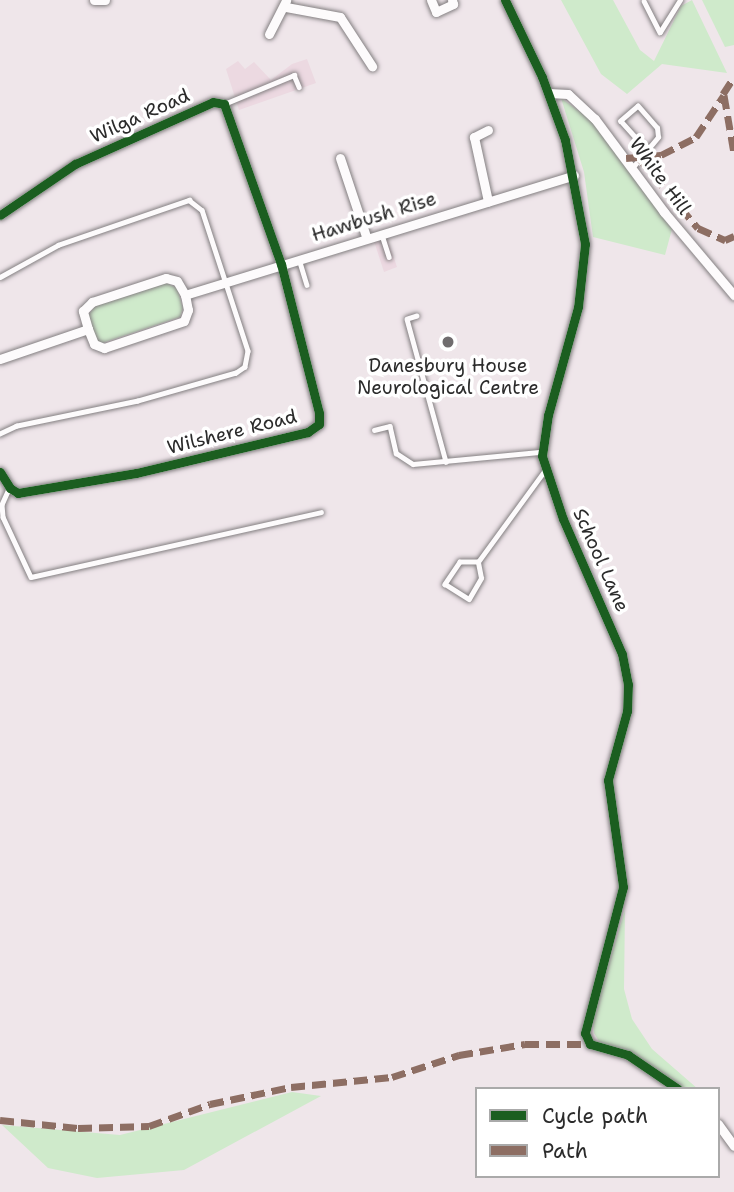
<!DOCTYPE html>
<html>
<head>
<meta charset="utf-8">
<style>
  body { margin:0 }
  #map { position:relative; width:734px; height:1192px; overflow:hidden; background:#efe6ea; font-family:"Shantell Sans",sans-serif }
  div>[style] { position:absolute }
  .built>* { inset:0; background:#ecd9e1 }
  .green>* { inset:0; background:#cfeacb }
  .roads { filter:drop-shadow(0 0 2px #837f81) drop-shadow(0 0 2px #837f81) }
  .service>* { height:4.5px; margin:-2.25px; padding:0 2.25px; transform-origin:2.25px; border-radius:2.25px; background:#fdfbfc }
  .minor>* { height:9px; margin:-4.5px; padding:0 4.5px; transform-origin:4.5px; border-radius:4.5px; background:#fdfbfc }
  .quiet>* { height:7px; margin-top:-3.5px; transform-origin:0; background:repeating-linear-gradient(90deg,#8d6e63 0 14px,transparent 0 21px) }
  .cycleway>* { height:9px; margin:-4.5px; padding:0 4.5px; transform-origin:4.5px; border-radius:4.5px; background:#1b5e20 }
  .dots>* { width:19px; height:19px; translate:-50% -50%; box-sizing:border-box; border:4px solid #fff; border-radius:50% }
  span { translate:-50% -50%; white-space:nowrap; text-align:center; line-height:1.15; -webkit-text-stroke:7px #fff; paint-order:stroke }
  .street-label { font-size:19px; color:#2b2b2b }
  .poi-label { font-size:19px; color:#2b2b2b }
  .legend { position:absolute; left:475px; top:1087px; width:245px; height:91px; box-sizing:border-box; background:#fff; border:2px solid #aaa; margin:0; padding:9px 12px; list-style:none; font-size:21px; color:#2b2b2b }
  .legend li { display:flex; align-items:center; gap:14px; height:35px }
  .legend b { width:35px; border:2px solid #aaa }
</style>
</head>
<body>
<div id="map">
  <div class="built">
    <div style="clip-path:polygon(307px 59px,316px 83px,239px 110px,226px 69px,238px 61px,245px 69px,254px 62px,271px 80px,292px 64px)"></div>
    <div style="clip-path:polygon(387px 237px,397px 267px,384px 272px,374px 241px)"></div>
  </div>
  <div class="green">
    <div style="clip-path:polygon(561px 0,613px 0,640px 50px,654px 61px,681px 6px,692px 0,727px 73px,662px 64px,627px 94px,601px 74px)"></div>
    <div style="clip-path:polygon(702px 0,734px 0,734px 45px,725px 47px)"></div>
    <div style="clip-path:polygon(561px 98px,593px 121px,672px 229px,665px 255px,593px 237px,584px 172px)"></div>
    <div style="clip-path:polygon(166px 283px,177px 288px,183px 308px,180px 317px,102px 343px,95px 339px,88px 316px,95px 306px)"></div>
    <div style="clip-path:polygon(625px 910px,624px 989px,632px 1019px,652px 1049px,698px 1089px,685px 1089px,638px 1057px,600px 1043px,594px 1033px,593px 1017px)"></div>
    <div style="clip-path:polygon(292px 1092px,321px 1096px,184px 1170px,97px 1178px,48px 1168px,2px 1125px,120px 1135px)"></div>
  </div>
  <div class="roads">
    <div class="service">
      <div style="left:644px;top:1px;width:35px;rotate:63deg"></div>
      <div style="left:660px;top:32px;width:38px;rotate:-58deg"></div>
      <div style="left:224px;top:104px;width:76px;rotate:-22.5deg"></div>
      <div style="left:294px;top:75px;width:13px;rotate:67deg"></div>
      <div style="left:633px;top:167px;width:39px;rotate:-50deg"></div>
      <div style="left:658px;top:137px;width:9px;rotate:-96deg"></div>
      <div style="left:657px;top:128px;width:29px;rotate:-131deg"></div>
      <div style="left:638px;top:106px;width:23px;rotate:139deg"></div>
      <div style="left:621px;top:121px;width:39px;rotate:48deg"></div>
      <div style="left:382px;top:235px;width:23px;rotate:72deg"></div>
      <div style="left:299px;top:259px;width:27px;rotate:73deg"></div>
      <div style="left:0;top:277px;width:66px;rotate:-28.9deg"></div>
      <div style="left:58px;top:245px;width:139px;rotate:-19deg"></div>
      <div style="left:189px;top:200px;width:16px;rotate:38deg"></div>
      <div style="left:202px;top:210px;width:148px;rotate:71.9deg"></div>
      <div style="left:248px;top:351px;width:16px;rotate:101deg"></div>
      <div style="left:245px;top:367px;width:11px;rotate:146deg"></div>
      <div style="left:236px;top:373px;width:102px;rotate:164.1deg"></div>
      <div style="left:138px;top:401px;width:124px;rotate:168.3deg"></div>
      <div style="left:17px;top:426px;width:19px;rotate:155deg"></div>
      <div style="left:417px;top:316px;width:10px;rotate:163deg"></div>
      <div style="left:407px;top:319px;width:148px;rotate:74.7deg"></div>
      <div style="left:374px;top:430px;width:16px;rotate:-14deg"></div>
      <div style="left:390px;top:426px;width:28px;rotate:77deg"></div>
      <div style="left:396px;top:453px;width:20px;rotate:33deg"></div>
      <div style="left:413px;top:464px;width:129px;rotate:-5.4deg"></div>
      <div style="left:9px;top:489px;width:17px;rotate:114deg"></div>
      <div style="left:2px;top:505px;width:12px;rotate:85deg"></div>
      <div style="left:3px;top:517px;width:66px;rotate:65deg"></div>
      <div style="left:31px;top:577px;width:297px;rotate:-12.6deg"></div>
      <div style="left:478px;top:562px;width:18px;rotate:180deg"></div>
      <div style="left:460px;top:562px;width:27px;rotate:124deg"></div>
      <div style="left:445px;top:584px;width:28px;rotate:32deg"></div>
      <div style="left:469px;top:599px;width:24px;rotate:-60deg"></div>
      <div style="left:481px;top:578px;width:16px;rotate:-101deg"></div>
      <div style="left:478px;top:562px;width:114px;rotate:-53.9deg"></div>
    </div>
    <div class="minor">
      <div style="left:94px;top:0;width:11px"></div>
      <div style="left:431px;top:0;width:13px;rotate:67deg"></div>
      <div style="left:436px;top:12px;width:19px;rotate:-25deg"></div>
      <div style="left:453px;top:4px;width:4px;rotate:-104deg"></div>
      <div style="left:505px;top:0;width:85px;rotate:64.3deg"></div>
      <div style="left:542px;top:77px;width:67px;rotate:69.9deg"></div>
      <div style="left:565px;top:140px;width:106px;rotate:79.1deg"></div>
      <div style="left:585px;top:244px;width:63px;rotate:96.3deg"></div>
      <div style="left:578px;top:307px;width:112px;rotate:105.5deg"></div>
      <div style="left:548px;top:415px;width:41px;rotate:98.3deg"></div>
      <div style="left:542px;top:456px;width:66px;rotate:71.6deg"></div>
      <div style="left:563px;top:519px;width:147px;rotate:66.4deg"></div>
      <div style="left:622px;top:654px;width:31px;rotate:79deg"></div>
      <div style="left:628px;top:684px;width:27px;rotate:92deg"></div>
      <div style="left:627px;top:711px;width:72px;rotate:105.4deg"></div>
      <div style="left:608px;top:780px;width:108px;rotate:82deg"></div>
      <div style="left:623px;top:887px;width:151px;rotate:104.6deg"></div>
      <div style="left:585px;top:1033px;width:12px;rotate:66deg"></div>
      <div style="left:590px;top:1044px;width:40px;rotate:16deg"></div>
      <div style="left:628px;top:1055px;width:60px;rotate:34.2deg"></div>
      <div style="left:286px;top:7px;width:55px;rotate:10.5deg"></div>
      <div style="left:340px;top:17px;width:59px;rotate:56.9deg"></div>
      <div style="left:269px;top:34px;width:38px;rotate:-63deg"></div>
      <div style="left:549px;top:93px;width:19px;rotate:3deg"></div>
      <div style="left:568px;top:94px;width:37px;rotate:43deg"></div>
      <div style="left:595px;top:119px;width:116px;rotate:53.4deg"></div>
      <div style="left:664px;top:212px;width:109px;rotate:49.9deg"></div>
      <div style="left:488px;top:130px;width:16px;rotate:153deg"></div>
      <div style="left:474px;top:137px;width:66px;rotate:77.7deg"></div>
      <div style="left:340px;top:158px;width:82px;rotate:71.6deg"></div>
      <div style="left:0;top:215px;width:91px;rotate:-34.2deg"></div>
      <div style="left:75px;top:164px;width:151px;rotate:-24.2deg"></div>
      <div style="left:213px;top:102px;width:11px;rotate:10deg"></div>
      <div style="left:224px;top:104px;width:170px;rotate:70.4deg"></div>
      <div style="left:281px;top:264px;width:154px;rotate:75.7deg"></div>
      <div style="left:319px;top:413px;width:11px;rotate:90deg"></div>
      <div style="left:319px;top:424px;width:14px;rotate:144deg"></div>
      <div style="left:308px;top:432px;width:177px;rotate:166.6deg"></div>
      <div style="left:136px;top:473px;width:120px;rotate:170.4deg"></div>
      <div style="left:18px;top:493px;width:9px;rotate:-148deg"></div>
      <div style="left:10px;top:488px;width:19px;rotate:-122deg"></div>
      <div style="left:88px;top:329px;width:19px;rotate:-106deg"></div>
      <div style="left:83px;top:311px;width:13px;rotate:-45deg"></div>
      <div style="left:92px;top:302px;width:78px;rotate:-18deg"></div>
      <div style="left:166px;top:278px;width:11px;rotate:15deg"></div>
      <div style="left:177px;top:281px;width:16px;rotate:60deg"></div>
      <div style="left:0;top:359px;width:93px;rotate:-18.8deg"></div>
      <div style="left:88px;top:329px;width:16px;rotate:68deg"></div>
      <div style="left:94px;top:344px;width:11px;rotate:22deg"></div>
      <div style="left:104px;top:348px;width:84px;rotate:-18.6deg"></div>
      <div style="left:184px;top:321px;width:12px;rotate:-70deg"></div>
      <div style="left:188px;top:310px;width:15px;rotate:-101deg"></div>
      <div style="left:185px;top:295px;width:407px;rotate:-17.1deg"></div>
      <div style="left:718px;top:1124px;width:27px;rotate:54deg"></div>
    </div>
  </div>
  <div class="quiet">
    <div style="left:723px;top:94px;width:20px;rotate:-57deg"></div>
    <div style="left:626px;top:158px;width:35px;rotate:-5deg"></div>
    <div style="left:661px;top:155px;width:39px;rotate:-27deg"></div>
    <div style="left:696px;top:137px;width:50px;rotate:-56.3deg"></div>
    <div style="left:724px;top:95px;width:59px;rotate:80.2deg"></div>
    <div style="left:640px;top:159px;width:90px;rotate:50deg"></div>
    <div style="left:698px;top:228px;width:30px;rotate:24deg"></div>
    <div style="left:725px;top:240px;width:10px;rotate:-24deg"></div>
    <div style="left:0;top:1120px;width:78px;rotate:5.9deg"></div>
    <div style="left:78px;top:1128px;width:71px;rotate:-1.6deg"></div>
    <div style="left:149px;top:1126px;width:65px;rotate:-19.8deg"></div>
    <div style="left:210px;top:1104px;width:83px;rotate:-11.9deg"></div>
    <div style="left:291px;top:1087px;width:101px;rotate:-5.7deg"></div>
    <div style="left:392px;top:1077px;width:71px;rotate:-18.2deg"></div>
    <div style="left:459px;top:1055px;width:67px;rotate:-9.5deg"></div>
    <div style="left:525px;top:1044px;width:65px"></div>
  </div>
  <div class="cycleway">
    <div style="left:505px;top:0;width:85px;rotate:64.3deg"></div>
    <div style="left:542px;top:77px;width:67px;rotate:69.9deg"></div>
    <div style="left:565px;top:140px;width:106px;rotate:79.1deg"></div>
    <div style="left:585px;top:244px;width:63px;rotate:96.3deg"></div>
    <div style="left:578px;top:307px;width:112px;rotate:105.5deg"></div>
    <div style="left:548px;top:415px;width:41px;rotate:98.3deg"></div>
    <div style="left:542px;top:456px;width:66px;rotate:71.6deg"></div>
    <div style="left:563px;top:519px;width:147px;rotate:66.4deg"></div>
    <div style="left:622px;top:654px;width:31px;rotate:79deg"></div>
    <div style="left:628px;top:684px;width:27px;rotate:92deg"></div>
    <div style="left:627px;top:711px;width:72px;rotate:105.4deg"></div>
    <div style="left:608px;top:780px;width:108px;rotate:82deg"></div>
    <div style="left:623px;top:887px;width:151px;rotate:104.6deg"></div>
    <div style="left:585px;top:1033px;width:12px;rotate:66deg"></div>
    <div style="left:590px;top:1044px;width:40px;rotate:16deg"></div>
    <div style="left:628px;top:1055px;width:60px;rotate:34.2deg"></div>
    <div style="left:0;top:215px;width:91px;rotate:-34.2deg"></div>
    <div style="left:75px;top:164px;width:151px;rotate:-24.2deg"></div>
    <div style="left:213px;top:102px;width:11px;rotate:10deg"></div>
    <div style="left:224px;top:104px;width:170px;rotate:70.4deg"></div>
    <div style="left:281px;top:264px;width:154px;rotate:75.7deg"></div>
    <div style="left:319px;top:413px;width:11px;rotate:90deg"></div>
    <div style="left:319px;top:424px;width:14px;rotate:144deg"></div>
    <div style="left:308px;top:432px;width:177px;rotate:166.6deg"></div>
    <div style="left:136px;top:473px;width:120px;rotate:170.4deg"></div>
    <div style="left:18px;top:493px;width:9px;rotate:-148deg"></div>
    <div style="left:10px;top:488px;width:19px;rotate:-122deg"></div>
  </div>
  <div class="dots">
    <div style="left:448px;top:342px;background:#706c6e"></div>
  </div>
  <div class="street-label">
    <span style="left:140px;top:116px;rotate:-24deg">Wilga Road</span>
    <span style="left:660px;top:176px;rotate:54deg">White Hill</span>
    <span style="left:374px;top:217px;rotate:-17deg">Hawbush Rise</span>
    <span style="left:232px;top:432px;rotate:-14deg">Wilshere Road</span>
    <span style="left:601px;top:560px;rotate:66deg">School Lane</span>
  </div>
  <div class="poi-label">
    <span style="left:448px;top:377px">Danesbury House<br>Neurological Centre</span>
  </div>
  <ul class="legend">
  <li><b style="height:9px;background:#1b5e20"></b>Cycle path</li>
  <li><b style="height:9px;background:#8d6e63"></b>Path</li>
  </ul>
</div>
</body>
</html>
